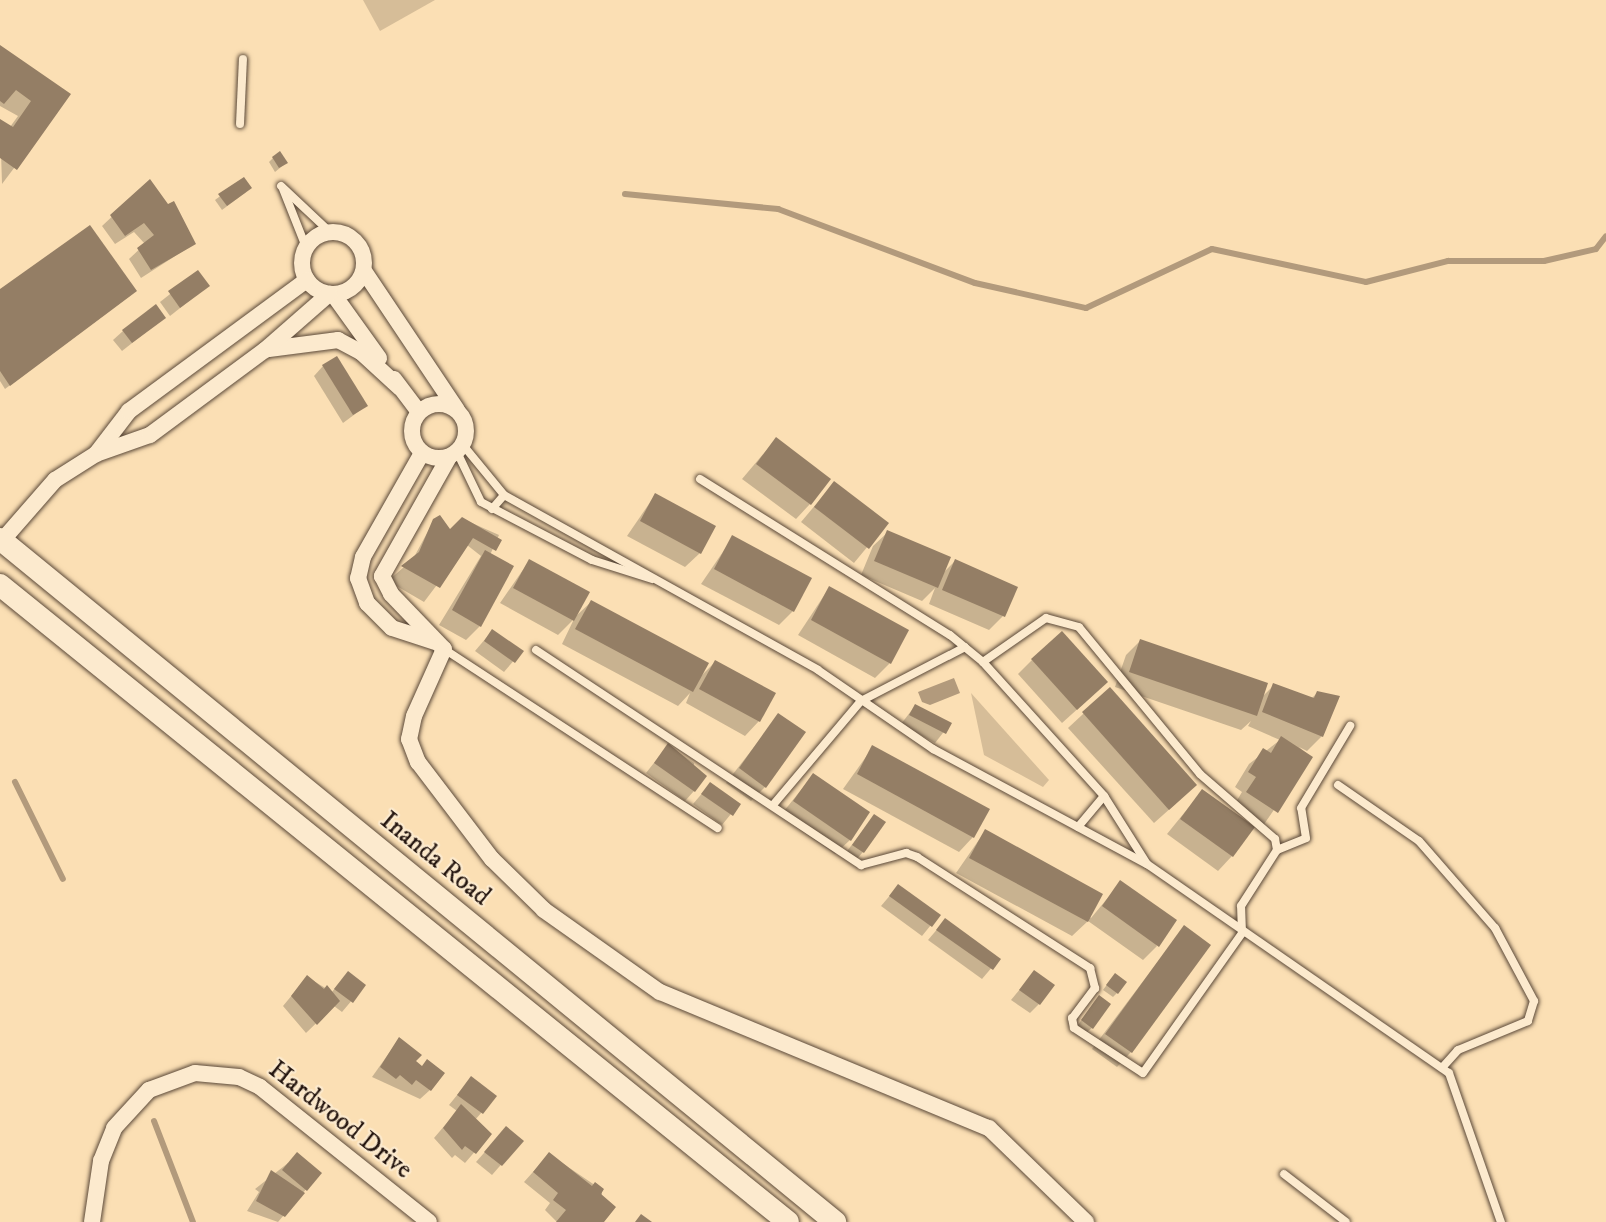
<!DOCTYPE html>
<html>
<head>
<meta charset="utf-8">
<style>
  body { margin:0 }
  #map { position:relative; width:1606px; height:1222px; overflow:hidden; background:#fbdfb4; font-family:"IM FELL DW Pica",serif }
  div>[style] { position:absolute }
  .green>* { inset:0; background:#d6bd98 }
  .water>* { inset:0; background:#b29a7c }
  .shadow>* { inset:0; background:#0003 }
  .stream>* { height:6px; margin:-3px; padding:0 3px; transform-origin:3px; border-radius:3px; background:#b29a7c }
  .building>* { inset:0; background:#947e65 }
  .roads { filter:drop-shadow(0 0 2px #5a4838) drop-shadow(0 0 2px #5a4838) }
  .service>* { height:8px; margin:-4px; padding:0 4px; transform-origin:4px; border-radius:4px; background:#fceace }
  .minor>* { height:16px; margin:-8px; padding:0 8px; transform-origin:8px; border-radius:8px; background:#fceace }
  .minor>.ring { margin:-8px; padding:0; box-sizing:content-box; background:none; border:16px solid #fceace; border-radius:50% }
  .secondary>* { height:22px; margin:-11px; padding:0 11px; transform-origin:11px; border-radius:11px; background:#fceace }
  span { translate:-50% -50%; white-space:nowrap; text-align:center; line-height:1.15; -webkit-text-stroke:4.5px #fceace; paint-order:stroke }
  .street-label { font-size:26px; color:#24150f }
</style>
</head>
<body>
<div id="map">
  <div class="green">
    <div style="clip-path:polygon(363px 0,435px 0,380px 31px)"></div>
    <div style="clip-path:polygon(971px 693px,1049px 780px,1043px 787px,984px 755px)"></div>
  </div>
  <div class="water">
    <div style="clip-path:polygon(954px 678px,960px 693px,930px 705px,922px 702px,918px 692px)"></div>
  </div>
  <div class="shadow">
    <div style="clip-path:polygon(0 47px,69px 95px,2px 184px,0 121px,10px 127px,18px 116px,0 106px)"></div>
    <div style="clip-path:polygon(273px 158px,286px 163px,275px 172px,269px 162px)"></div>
    <div style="clip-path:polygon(243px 179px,246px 192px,222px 210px,215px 200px)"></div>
    <div style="clip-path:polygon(150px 181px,194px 244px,141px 278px,129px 259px,145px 244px,134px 232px,115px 244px,102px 226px)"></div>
    <div style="clip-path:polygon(198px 272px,208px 286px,170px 316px,160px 302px)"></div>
    <div style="clip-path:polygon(0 291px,131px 295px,5px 389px,0 381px)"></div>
    <div style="clip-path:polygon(164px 318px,122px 351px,113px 340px,123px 331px)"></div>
    <div style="clip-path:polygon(323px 366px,366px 406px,343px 423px,314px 376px)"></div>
    <div style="clip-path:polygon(776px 439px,810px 504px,796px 519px,742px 479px)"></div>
    <div style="clip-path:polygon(834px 483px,887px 523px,854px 563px,801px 522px)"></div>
    <div style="clip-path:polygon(655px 495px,700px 553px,685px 567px,627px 536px)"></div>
    <div style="clip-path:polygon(463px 519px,499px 535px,490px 555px,480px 626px,466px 640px,439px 625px,481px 556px,467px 545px,424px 602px,388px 581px,413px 559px,434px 520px,442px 536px)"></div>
    <div style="clip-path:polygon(888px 532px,942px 574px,955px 561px,1003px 616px,989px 630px,929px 604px,935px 588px,922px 601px,861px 575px,873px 546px)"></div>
    <div style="clip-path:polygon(733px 537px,793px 611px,779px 625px,701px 584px)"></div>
    <div style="clip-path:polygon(529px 561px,575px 617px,591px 602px,702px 675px,715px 662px,759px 721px,745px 736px,686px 703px,690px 693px,678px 706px,562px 644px,574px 619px,558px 635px,500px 603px)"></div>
    <div style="clip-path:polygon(829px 588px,890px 663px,875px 678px,798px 635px)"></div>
    <div style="clip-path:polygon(492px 631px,522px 651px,504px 672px,475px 651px)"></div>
    <div style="clip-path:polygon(1140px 641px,1262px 697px,1274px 685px,1312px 698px,1317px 693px,1322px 736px,1307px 751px,1299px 747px,1311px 757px,1262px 827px,1233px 807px,1242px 792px,1235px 787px,1249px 764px,1280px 740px,1248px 726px,1251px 721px,1241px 730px,1115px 687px,1126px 655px)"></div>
    <div style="clip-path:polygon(1032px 660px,1092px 696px,1062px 723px,1018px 674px)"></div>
    <div style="clip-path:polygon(1110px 689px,1181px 799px,1154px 823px,1068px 728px)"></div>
    <div style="clip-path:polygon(915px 706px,950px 724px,935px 743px,901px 724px)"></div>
    <div style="clip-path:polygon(779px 715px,765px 787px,751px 801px,726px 783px)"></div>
    <div style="clip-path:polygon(668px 745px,694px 763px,694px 791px,685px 801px,646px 773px)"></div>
    <div style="clip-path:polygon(873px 747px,973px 837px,959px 852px,843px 789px)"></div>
    <div style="clip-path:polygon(813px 775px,850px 840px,835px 854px,780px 816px)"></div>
    <div style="clip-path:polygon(710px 784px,739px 804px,722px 825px,693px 804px)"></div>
    <div style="clip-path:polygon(1202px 791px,1232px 856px,1218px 871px,1167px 834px)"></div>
    <div style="clip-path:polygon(874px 816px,863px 852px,854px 862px,844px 855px)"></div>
    <div style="clip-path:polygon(985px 831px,1091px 918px,1121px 882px,1157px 946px,1143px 960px,1088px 921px,1072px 936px,956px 873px)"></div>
    <div style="clip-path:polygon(898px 886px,939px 915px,922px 936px,881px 906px)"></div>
    <div style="clip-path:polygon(945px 920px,999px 959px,982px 979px,928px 940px)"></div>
    <div style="clip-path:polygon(1184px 927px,1131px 1052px,1117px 1067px,1092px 1049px)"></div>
    <div style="clip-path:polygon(1034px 972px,1039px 1004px,1030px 1013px,1011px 1000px)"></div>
    <div style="clip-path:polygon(307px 977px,332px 992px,339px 983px,364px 986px,342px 1012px,334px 1006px,306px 1033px,283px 1006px)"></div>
    <div style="clip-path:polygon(1111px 979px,1117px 993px,1113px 997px,1103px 990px)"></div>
    <div style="clip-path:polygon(1095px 1001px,1092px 1028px,1087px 1032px,1078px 1025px)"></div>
    <div style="clip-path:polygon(399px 1039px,430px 1090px,420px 1099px,372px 1077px)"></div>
    <div style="clip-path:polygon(471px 1078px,495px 1097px,475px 1120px,490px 1134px,465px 1163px,455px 1155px,452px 1158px,434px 1138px,457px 1111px,449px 1105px)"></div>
    <div style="clip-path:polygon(506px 1128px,522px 1141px,492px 1175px,476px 1162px)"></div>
    <div style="clip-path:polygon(549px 1154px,602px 1190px,602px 1222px,557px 1222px,545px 1210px,550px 1203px,524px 1182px)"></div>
    <div style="clip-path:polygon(288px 1163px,320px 1173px,278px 1222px,247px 1211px,259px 1192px,255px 1189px)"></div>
  </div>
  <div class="stream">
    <div style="left:625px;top:194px;width:154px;rotate:5.6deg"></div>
    <div style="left:778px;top:209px;width:210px;rotate:20.6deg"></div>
    <div style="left:975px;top:283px;width:114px;rotate:12.7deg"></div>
    <div style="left:1086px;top:308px;width:139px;rotate:-25.1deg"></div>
    <div style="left:1212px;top:249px;width:157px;rotate:12.1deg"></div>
    <div style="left:1366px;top:282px;width:85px;rotate:-14.4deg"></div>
    <div style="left:1448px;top:261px;width:96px"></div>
    <div style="left:1544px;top:261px;width:53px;rotate:-13deg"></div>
    <div style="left:1596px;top:249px;width:16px;rotate:-52deg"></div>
    <div style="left:15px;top:782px;width:108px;rotate:63.7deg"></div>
    <div style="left:154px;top:1121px;width:108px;rotate:68.9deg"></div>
  </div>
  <div class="building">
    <div style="clip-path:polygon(0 45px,71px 94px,17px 170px,0 158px,0 119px,13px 127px,31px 101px,16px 90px,4px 104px,0 101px)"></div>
    <div style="clip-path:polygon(280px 151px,288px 163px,279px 168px,272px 157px)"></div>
    <div style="clip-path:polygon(244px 177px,252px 188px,227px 206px,218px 194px)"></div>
    <div style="clip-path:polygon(150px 179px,168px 204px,174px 201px,196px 244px,151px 270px,137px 248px,154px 235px,144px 223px,125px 236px,110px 215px)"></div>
    <div style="clip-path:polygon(90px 225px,137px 291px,10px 386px,0 371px,0 289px)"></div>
    <div style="clip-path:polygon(198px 270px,210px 286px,180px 308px,168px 291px)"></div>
    <div style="clip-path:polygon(156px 304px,166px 318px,132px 343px,122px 330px)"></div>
    <div style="clip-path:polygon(337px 356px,368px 406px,353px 415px,322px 365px)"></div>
    <div style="clip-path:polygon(776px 437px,831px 479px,811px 505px,756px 464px)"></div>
    <div style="clip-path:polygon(834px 481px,889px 523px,869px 549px,814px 507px)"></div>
    <div style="clip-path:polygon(655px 493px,716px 526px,701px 554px,640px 521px)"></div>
    <div style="clip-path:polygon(440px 515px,450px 529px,462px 517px,502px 540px,496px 551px,473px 538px,440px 588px,401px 566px,419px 552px,433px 519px)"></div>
    <div style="clip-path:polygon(887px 530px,951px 557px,938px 588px,874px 561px)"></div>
    <div style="clip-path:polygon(732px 535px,812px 578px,794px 612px,714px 569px)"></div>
    <div style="clip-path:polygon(485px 550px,514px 566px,481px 627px,452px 610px)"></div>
    <div style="clip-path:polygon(529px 559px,590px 592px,574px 621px,513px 588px)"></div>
    <div style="clip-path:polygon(955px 559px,1018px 587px,1005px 617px,942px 590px)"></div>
    <div style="clip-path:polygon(829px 586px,909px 630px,891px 664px,811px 620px)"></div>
    <div style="clip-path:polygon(591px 600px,709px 663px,693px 692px,575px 629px)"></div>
    <div style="clip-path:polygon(492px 629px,524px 651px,515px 663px,484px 641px)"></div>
    <div style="clip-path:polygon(1062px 631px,1108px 682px,1077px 710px,1031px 659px)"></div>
    <div style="clip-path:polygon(1140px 639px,1268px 683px,1257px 716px,1129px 672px)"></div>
    <div style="clip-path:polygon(715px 660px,776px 693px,760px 722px,699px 689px)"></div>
    <div style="clip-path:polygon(1273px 683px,1314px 698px,1317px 691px,1340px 696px,1323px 737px,1262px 712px)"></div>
    <div style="clip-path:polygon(1110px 687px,1197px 785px,1169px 810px,1082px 712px)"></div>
    <div style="clip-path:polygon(915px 704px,952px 723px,946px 734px,909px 715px)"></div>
    <div style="clip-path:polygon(778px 713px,806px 732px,766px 788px,739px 768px)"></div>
    <div style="clip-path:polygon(1281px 736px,1313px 757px,1278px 813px,1246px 792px,1256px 777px,1248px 772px,1263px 748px,1271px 753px)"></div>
    <div style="clip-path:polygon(668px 743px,707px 776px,695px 792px,654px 763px)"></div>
    <div style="clip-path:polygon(872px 745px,990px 809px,974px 838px,857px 774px)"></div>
    <div style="clip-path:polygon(813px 773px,870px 812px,851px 841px,793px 801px)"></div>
    <div style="clip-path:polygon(710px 782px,741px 804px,733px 816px,701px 794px)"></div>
    <div style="clip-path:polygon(1202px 789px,1255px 827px,1233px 857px,1180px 819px)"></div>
    <div style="clip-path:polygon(874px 814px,886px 822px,864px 853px,852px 845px)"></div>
    <div style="clip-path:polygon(985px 829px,1103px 894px,1088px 922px,969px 858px)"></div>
    <div style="clip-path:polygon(1120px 880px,1177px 920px,1159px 947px,1102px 906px)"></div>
    <div style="clip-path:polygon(898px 884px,941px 915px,932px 927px,889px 896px)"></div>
    <div style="clip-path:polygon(945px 918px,1001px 959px,993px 970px,936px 930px)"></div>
    <div style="clip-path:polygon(1184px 925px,1211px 945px,1132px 1053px,1105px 1034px)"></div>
    <div style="clip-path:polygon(1034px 970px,1055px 985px,1040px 1005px,1019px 990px)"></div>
    <div style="clip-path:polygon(348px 971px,366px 985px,353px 1003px,334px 989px)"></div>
    <div style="clip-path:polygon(1115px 973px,1127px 982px,1118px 994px,1106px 985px)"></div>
    <div style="clip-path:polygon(307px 975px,324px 989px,327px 985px,340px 1001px,317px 1025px,291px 996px)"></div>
    <div style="clip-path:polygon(1099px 995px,1111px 1004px,1093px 1029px,1081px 1020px)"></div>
    <div style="clip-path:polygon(399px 1037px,422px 1055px,416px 1061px,422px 1066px,427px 1059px,445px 1073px,431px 1091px,416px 1080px,412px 1085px,400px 1075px,396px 1079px,380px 1067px)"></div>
    <div style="clip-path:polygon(471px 1076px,497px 1096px,483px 1114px,457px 1095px)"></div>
    <div style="clip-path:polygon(461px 1104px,492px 1134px,476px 1154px,465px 1146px,462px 1150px,443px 1128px)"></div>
    <div style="clip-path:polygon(506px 1126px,524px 1141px,502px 1166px,484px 1152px)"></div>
    <div style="clip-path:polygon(297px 1152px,322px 1173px,307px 1191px,282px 1170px)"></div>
    <div style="clip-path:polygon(549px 1152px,592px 1186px,595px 1182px,604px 1189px,601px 1194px,616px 1207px,604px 1222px,556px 1222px,566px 1210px,553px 1200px,558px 1193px,533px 1172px)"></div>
    <div style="clip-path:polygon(271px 1170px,305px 1193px,285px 1217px,256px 1201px)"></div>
    <div style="clip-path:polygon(641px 1214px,652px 1222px,635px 1222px)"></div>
  </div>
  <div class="roads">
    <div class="service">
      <div style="left:240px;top:124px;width:65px;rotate:-87.4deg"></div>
      <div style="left:281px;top:186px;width:67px;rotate:43.2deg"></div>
      <div style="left:283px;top:189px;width:62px;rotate:68.4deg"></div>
      <div style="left:463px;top:445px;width:65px;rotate:50.6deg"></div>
      <div style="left:504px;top:495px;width:359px;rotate:29.1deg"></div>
      <div style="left:818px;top:670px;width:140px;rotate:34.5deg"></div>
      <div style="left:933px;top:749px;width:243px;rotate:28.3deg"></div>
      <div style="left:1147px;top:864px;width:367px;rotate:34.7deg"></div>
      <div style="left:1449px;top:1073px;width:158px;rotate:70.8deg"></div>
      <div style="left:457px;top:452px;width:55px;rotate:64.4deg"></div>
      <div style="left:481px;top:502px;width:125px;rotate:27.6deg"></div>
      <div style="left:592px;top:560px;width:63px;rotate:17.6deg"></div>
      <div style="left:700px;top:479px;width:295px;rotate:32deg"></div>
      <div style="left:950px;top:635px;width:43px;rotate:39.3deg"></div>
      <div style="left:983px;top:662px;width:181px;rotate:47.9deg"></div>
      <div style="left:1104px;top:796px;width:80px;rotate:57.7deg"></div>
      <div style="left:492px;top:509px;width:18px;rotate:-49deg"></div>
      <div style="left:444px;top:649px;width:327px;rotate:33.2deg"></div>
      <div style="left:536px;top:650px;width:390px;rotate:33.5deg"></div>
      <div style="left:861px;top:865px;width:47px;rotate:-14.9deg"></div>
      <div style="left:906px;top:853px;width:12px;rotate:20deg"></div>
      <div style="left:917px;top:857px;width:206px;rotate:32.7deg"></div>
      <div style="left:1090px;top:968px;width:21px;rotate:76deg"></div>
      <div style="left:1095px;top:988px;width:38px;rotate:127deg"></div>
      <div style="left:1072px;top:1018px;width:10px;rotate:79deg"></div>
      <div style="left:1074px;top:1028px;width:82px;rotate:33.1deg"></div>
      <div style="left:1143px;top:1073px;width:171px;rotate:-54.7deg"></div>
      <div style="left:1242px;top:933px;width:27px;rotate:-92deg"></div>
      <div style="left:1241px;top:906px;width:67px;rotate:-57.3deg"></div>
      <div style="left:1277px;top:850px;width:11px;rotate:-100deg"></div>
      <div style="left:1275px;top:839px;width:99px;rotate:-139.1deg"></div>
      <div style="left:1200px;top:774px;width:190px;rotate:-129.5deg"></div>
      <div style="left:1079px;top:627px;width:34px;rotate:-165deg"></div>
      <div style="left:1046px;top:618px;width:77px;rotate:145.1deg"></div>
      <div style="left:1338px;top:785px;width:98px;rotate:34.7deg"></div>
      <div style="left:1419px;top:841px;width:116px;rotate:48.9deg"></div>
      <div style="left:1495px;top:928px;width:83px;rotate:61.9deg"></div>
      <div style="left:1534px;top:1001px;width:21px;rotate:107deg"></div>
      <div style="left:1528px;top:1021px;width:76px;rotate:157.5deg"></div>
      <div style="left:1458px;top:1050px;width:24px;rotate:132deg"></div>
      <div style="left:773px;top:805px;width:136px;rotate:-49.8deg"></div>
      <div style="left:861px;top:701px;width:117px;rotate:-27.4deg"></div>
      <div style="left:1078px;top:827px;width:40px;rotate:-50deg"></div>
      <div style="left:1277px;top:850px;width:31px;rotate:-22deg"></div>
      <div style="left:1306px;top:838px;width:30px;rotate:-99deg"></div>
      <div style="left:1301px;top:808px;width:96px;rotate:-59.1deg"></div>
      <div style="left:1284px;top:1174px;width:78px;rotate:37.7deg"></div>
    </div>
    <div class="minor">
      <div class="ring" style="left:302px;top:232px;width:46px;height:46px"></div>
      <div style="left:364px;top:271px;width:167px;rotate:56.2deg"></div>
      <div style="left:333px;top:294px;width:79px;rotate:54.3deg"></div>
      <div style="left:269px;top:349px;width:70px;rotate:-7.4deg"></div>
      <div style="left:338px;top:340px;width:26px;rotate:28deg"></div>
      <div style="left:361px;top:352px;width:53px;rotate:42.7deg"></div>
      <div style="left:394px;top:379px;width:41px;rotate:52.9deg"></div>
      <div class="ring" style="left:412px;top:404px;width:38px;height:38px"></div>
      <div style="left:422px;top:453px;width:120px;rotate:119.6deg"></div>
      <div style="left:363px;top:557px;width:22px;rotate:103deg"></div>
      <div style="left:358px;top:578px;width:27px;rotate:70deg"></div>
      <div style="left:367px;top:603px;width:35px;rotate:45deg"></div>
      <div style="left:392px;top:628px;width:45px;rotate:18deg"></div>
      <div style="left:96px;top:454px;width:54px;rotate:-52.5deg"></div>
      <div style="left:129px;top:411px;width:221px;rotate:-36.4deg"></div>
      <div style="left:449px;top:457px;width:137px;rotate:119.4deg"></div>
      <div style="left:382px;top:576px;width:20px;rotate:63deg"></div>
      <div style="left:391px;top:594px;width:76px;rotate:46.1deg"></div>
      <div style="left:444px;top:649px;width:73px;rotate:114.1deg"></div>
      <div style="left:414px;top:716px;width:24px;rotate:102deg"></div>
      <div style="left:409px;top:739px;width:25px;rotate:69deg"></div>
      <div style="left:418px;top:762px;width:122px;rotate:52.7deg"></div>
      <div style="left:492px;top:859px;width:73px;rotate:44.4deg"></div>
      <div style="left:544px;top:910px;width:142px;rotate:35.3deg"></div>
      <div style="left:660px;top:992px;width:356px;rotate:22.5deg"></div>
      <div style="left:989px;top:1128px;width:135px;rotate:44.1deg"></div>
      <div style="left:0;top:543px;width:84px;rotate:-48.9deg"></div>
      <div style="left:55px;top:480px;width:49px;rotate:-32.4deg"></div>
      <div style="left:96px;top:454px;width:57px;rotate:-19.4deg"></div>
      <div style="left:150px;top:435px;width:143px;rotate:-36.5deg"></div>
      <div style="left:265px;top:350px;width:85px;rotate:-41.2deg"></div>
      <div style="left:92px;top:1222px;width:62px;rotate:-81.6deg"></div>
      <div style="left:101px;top:1161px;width:35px;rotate:-68deg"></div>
      <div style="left:114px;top:1128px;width:52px;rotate:-47.4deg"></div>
      <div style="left:149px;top:1090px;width:49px;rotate:-20.3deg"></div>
      <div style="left:195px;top:1073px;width:44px;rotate:5.2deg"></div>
      <div style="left:239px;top:1077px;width:23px;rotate:25deg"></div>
      <div style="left:260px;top:1087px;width:216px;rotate:38.6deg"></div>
    </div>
    <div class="secondary">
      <div style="left:0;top:539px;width:1079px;rotate:39.28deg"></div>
      <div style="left:0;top:585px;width:1013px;rotate:38.95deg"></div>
    </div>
  </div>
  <div class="street-label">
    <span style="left:435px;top:859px;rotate:39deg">Inanda Road</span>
    <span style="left:340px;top:1120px;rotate:38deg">Hardwood Drive</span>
  </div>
</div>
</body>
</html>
